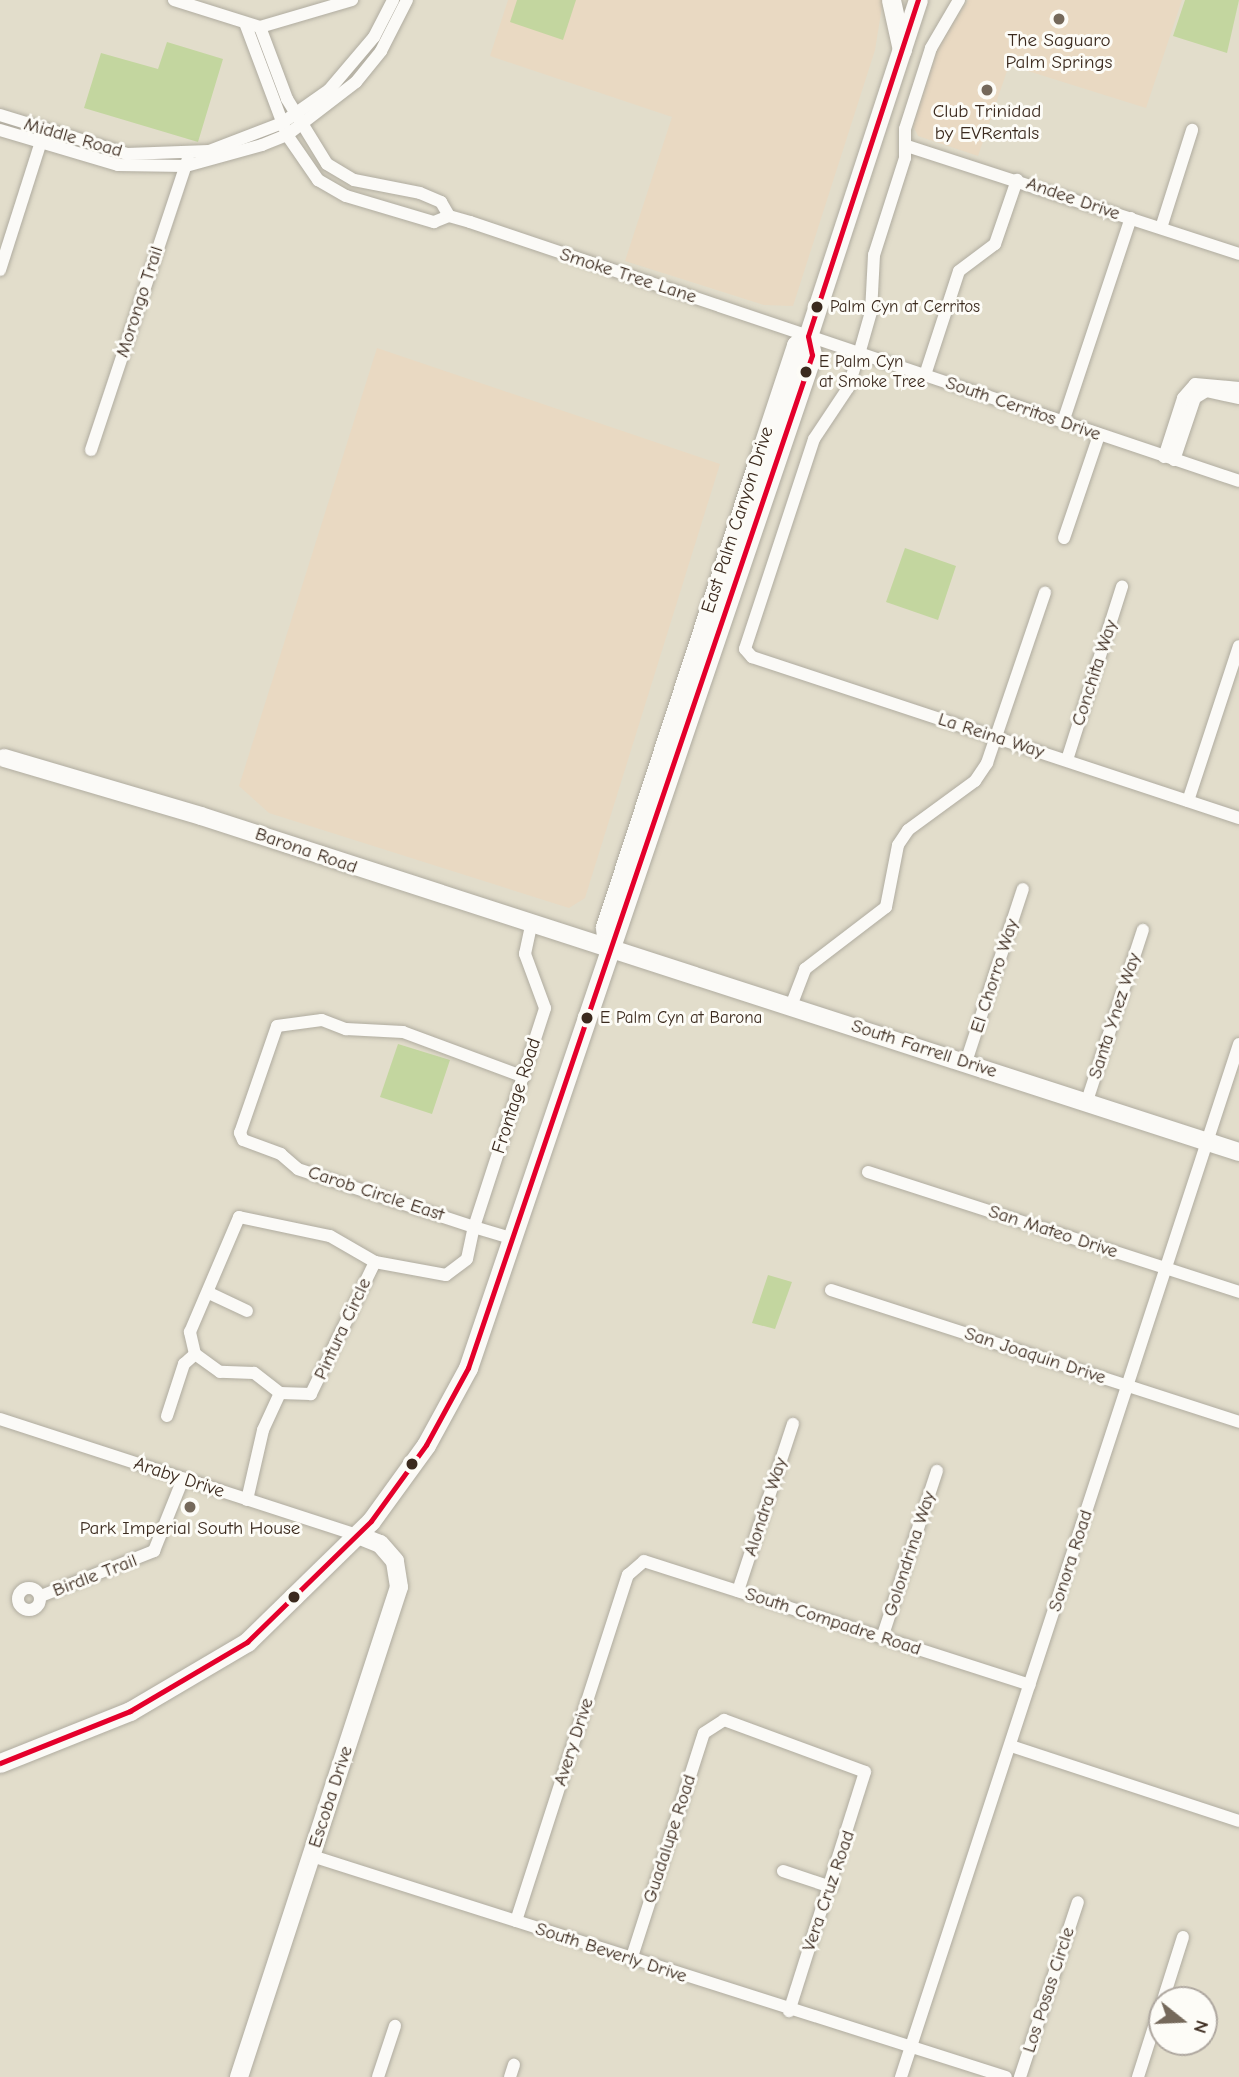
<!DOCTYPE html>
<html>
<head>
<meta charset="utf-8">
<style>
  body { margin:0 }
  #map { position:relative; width:1239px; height:2077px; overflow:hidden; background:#e2ddcb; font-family:"Comic Neue",sans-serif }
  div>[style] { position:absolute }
  .built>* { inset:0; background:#e9d9c2 }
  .green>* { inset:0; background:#c3d69f }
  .roads { filter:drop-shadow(0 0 2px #b0aca0) drop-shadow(0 0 2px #b0aca0) }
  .street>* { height:12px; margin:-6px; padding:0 6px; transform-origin:6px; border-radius:6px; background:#fbfaf7 }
  .street>.ring { margin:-6px; padding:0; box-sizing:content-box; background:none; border:12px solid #fbfaf7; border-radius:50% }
  .secondary>* { height:18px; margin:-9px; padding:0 9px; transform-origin:9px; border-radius:9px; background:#fbfaf7 }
  .primary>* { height:19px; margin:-9.5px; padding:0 9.5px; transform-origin:9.5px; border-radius:9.5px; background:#fbfaf7 }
  .bus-1>* { height:5px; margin:-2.5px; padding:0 2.5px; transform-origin:2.5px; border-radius:2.5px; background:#e4002b }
  .dots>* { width:19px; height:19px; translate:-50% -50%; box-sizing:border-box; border:4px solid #fdfcf7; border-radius:50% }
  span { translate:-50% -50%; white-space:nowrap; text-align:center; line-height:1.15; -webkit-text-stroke:6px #fdfcf7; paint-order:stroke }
  .bus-label { font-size:17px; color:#3b2a1e }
  .left { translate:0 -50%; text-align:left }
  .poi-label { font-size:19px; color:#3b2a1e }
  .street-label { font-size:19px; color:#3b2a1e }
  .north { position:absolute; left:1148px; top:1986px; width:70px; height:70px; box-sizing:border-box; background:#fdfcf7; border:2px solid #afa8a0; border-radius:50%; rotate:108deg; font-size:19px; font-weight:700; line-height:28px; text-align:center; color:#3b2a1e }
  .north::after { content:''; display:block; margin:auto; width:24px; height:32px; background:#75695b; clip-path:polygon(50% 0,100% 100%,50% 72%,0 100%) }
</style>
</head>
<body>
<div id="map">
  <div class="built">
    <div style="clip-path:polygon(508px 0,883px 0,875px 50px,793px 306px,764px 305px,625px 261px,672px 117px,490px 56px)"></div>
    <div style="clip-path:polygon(968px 0,1182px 0,1146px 108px,1009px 65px,978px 156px,918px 136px,913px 126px,938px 48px)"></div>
    <div style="clip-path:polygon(377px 348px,720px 464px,585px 898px,569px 908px,269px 813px,239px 786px)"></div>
  </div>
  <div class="green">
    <div style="clip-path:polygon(517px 0,576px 0,563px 40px,510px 22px)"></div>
    <div style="clip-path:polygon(1185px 0,1239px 0,1227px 53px,1173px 36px)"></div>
    <div style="clip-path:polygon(167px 42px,223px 59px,198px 142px,84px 108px,101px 53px,158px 69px)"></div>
    <div style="clip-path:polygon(905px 548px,956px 566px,938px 620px,886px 602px)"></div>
    <div style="clip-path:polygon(398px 1044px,450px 1060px,432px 1114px,380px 1097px)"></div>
    <div style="clip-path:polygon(768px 1275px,792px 1282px,775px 1329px,752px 1323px)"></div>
  </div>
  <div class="roads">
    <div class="street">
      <div style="left:174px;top:0;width:90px;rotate:17.4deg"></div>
      <div style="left:260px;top:27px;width:96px;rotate:-16.4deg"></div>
      <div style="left:959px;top:0;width:56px;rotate:120.3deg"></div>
      <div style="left:931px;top:48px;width:85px;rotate:107.8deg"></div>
      <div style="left:905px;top:129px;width:29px;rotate:90deg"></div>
      <div style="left:905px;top:158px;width:102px;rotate:107.7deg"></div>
      <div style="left:874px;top:255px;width:57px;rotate:93deg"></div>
      <div style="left:871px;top:312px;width:44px;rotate:105.9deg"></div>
      <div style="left:859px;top:354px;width:36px;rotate:108deg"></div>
      <div style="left:848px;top:388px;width:61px;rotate:123.7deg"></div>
      <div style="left:814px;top:439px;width:221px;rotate:108.2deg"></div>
      <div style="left:745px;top:649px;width:11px;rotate:49deg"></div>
      <div style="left:752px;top:657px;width:513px;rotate:18.29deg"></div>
      <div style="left:245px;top:23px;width:120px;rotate:69.4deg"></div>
      <div style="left:287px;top:135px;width:55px;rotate:55.4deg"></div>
      <div style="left:318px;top:180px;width:32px;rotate:30deg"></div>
      <div style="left:346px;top:196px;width:92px;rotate:16.5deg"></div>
      <div style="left:434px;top:222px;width:16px;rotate:-22deg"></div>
      <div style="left:449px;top:216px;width:22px;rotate:16deg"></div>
      <div style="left:470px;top:222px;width:811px;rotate:18.61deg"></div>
      <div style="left:260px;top:27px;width:77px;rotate:69.4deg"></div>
      <div style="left:287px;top:99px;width:76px;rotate:58.4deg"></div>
      <div style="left:327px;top:164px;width:31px;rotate:31deg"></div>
      <div style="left:354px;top:180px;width:67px;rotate:11.1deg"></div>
      <div style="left:420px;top:193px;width:23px;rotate:23deg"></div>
      <div style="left:441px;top:202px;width:16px;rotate:60deg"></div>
      <div style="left:0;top:115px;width:133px;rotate:17.1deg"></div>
      <div style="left:127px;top:154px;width:82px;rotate:-2.1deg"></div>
      <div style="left:209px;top:151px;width:78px;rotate:-21deg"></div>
      <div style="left:282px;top:123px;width:57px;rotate:-35.1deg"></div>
      <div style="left:329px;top:90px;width:70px;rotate:-49.7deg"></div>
      <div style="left:374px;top:37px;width:42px;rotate:-62.8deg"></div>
      <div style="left:0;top:130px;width:123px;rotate:16.5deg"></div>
      <div style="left:118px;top:165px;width:68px;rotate:0.8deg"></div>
      <div style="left:186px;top:166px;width:79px;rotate:-15.4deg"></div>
      <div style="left:262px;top:145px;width:27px;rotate:-22deg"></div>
      <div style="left:287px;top:135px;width:87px;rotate:-37.5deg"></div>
      <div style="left:356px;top:82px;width:40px;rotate:-51deg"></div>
      <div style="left:381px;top:51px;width:57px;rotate:-63deg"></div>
      <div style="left:907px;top:146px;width:349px;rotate:18deg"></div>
      <div style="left:1161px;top:228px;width:103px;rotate:-72.4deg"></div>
      <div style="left:0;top:270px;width:142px;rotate:-72.3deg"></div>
      <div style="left:925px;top:375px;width:109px;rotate:-71.9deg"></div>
      <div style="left:959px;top:271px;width:45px;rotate:-36.9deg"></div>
      <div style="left:995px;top:244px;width:68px;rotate:-71deg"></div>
      <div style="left:1063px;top:422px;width:215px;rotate:-71.6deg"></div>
      <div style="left:91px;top:450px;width:308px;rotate:-71.6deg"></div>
      <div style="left:1164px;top:457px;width:62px;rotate:-72.1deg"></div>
      <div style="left:1183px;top:398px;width:18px;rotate:-49deg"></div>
      <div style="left:1195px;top:384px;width:44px;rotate:5.2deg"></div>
      <div style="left:1174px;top:460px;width:65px;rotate:-71.3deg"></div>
      <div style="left:1195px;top:398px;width:13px;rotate:-32deg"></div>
      <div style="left:1206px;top:391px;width:34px;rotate:12deg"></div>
      <div style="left:1064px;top:538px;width:109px;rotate:-71.2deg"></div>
      <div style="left:1067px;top:760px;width:182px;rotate:-72.4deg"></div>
      <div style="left:1188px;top:801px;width:163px;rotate:-71.8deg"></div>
      <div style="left:791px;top:1006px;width:40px;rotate:-69deg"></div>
      <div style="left:805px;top:969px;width:102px;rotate:-37.4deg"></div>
      <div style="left:886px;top:907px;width:63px;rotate:-79deg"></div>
      <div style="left:898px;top:845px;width:18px;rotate:-56deg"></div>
      <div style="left:908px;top:830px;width:83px;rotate:-36.2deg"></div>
      <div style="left:975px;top:781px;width:22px;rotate:-56deg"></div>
      <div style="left:987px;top:763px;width:180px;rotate:-71.2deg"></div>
      <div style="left:966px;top:1062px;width:182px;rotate:-71.8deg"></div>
      <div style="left:1087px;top:1101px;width:180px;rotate:-71.9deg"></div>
      <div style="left:868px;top:1172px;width:390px;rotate:17.9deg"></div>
      <div style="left:239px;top:1217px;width:93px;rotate:11.8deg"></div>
      <div style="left:330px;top:1236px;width:52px;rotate:30deg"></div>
      <div style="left:375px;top:1262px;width:147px;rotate:115.9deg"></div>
      <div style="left:311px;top:1394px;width:31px;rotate:-178deg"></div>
      <div style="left:280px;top:1393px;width:33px;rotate:-142deg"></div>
      <div style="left:254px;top:1373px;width:34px;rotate:-178deg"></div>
      <div style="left:220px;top:1372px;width:31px;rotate:-144deg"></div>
      <div style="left:195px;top:1354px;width:23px;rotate:-103deg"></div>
      <div style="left:190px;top:1332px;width:125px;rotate:-66.9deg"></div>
      <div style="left:514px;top:1239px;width:42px;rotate:-163.3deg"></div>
      <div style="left:474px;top:1227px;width:230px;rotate:-72deg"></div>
      <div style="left:545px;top:1008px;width:58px;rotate:-110.3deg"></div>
      <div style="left:525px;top:954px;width:30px;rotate:-78deg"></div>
      <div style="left:375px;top:1262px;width:72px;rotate:10.4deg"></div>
      <div style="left:446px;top:1275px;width:26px;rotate:-37deg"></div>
      <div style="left:467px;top:1259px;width:33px;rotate:-78deg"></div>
      <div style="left:474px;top:1227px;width:185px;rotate:-161.8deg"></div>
      <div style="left:298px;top:1169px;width:23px;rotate:-139deg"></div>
      <div style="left:281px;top:1154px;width:40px;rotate:-159.8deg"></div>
      <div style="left:243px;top:1140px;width:8px;rotate:-113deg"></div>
      <div style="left:240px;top:1133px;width:113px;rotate:-70.9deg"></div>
      <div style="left:277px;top:1026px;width:45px;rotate:-7.6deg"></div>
      <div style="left:322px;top:1020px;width:26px;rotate:21deg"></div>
      <div style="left:346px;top:1029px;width:57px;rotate:3deg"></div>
      <div style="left:403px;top:1032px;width:129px;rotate:20.4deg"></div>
      <div style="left:831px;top:1290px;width:429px;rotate:17.9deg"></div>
      <div style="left:209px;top:1293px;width:42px;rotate:25.3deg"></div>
      <div style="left:167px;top:1416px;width:55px;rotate:-71.9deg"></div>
      <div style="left:184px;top:1364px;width:15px;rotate:-42deg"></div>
      <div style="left:0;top:1419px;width:376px;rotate:18deg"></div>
      <div style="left:247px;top:1500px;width:72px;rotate:-77.1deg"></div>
      <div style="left:263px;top:1430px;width:41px;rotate:-65.3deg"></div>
      <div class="ring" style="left:18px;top:1588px;width:10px;height:10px"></div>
      <div style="left:738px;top:1591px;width:176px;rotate:-71.8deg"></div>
      <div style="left:41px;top:1596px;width:122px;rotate:-21.7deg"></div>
      <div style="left:154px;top:1551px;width:78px;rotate:-68.1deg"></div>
      <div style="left:882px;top:1638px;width:176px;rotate:-71.8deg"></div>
      <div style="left:1011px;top:1746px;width:240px;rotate:18.2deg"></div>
      <div style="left:312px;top:1856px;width:728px;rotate:17.66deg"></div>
      <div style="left:783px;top:1871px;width:51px;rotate:18.4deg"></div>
      <div style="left:516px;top:1921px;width:364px;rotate:-72.1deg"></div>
      <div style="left:628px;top:1575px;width:21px;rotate:-41deg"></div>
      <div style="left:644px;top:1561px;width:405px;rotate:17.8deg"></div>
      <div style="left:631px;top:1960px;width:238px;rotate:-72.2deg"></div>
      <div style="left:704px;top:1733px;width:24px;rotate:-33deg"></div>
      <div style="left:724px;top:1720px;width:150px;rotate:20.2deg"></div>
      <div style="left:865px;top:1772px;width:251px;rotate:107.6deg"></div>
      <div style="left:1163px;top:2000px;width:66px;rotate:-72.4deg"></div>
      <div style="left:378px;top:2077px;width:54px;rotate:-71.6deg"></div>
      <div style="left:510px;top:2077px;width:13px;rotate:-72deg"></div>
      <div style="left:901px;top:2077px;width:1087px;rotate:-71.88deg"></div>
      <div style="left:1020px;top:2077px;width:184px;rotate:-71.7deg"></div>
      <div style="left:1138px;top:2077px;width:79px;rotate:-72.3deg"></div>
    </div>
    <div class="secondary">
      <div style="left:4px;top:758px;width:205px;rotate:16.4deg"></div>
      <div style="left:201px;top:816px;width:1091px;rotate:17.94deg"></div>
      <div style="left:239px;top:2077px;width:515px;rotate:-71.92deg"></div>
      <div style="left:399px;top:1587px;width:26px;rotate:-99deg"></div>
      <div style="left:395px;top:1561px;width:23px;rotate:-131deg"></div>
      <div style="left:380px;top:1544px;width:24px;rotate:-158deg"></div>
    </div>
    <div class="primary">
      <div style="left:891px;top:0;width:51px;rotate:77.6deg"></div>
      <div style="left:607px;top:949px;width:22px;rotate:-95deg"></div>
      <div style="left:605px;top:927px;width:501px;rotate:-71.85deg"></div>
      <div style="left:761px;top:451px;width:112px;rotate:-71.7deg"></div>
      <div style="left:796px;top:345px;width:15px;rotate:-37deg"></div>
      <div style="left:0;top:1763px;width:140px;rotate:-21.8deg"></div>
      <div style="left:130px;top:1711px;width:136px;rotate:-30.5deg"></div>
      <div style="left:247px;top:1642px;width:173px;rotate:-44.3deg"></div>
      <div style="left:371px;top:1521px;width:94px;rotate:-54.1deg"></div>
      <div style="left:426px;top:1445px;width:88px;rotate:-61.4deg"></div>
      <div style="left:468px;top:1368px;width:1070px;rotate:-71.24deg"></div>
      <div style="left:812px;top:355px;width:19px;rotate:-102deg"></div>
      <div style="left:808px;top:336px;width:354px;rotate:-71.9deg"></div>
    </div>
  </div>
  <div class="bus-1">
    <div style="left:0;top:1763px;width:140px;rotate:-21.8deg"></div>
    <div style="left:130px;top:1711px;width:136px;rotate:-30.5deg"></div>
    <div style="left:247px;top:1642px;width:173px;rotate:-44.3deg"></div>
    <div style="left:371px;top:1521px;width:94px;rotate:-54.1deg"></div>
    <div style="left:426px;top:1445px;width:88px;rotate:-61.4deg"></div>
    <div style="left:468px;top:1368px;width:1070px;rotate:-71.24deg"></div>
    <div style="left:812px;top:355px;width:19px;rotate:-102deg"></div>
    <div style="left:808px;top:336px;width:354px;rotate:-71.9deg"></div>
  </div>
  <div class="dots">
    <div style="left:1059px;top:19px;background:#75695b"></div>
    <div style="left:987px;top:90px;background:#75695b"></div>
    <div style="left:817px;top:307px;background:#3b2a1e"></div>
    <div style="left:806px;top:372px;background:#3b2a1e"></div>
    <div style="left:587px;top:1018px;background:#3b2a1e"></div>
    <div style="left:412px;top:1464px;background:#3b2a1e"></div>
    <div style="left:190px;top:1507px;background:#75695b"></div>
    <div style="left:294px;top:1597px;background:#3b2a1e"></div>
  </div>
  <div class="bus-label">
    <span class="left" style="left:830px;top:307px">Palm Cyn at Cerritos</span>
    <span class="left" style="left:819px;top:372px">E Palm Cyn<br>at Smoke Tree</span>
    <span class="left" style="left:600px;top:1018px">E Palm Cyn at Barona</span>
  </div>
  <div class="poi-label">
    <span style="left:1059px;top:52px">The Saguaro<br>Palm Springs</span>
    <span style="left:987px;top:123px">Club Trinidad<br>by EVRentals</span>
    <span style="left:190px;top:1529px">Park Imperial South House</span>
  </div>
  <div class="street-label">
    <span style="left:73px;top:138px;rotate:16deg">Middle Road</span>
    <span style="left:1073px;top:199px;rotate:19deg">Andee Drive</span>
    <span style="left:628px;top:276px;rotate:18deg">Smoke Tree Lane</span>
    <span style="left:140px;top:302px;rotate:-72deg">Morongo Trail</span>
    <span style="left:1023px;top:409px;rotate:19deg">South Cerritos Drive</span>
    <span style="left:738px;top:520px;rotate:-72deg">East Palm Canyon Drive</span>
    <span style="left:1095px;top:673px;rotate:-72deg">Conchita Way</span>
    <span style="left:991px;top:736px;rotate:18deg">La Reina Way</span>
    <span style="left:306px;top:851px;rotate:19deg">Barona Road</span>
    <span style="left:995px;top:976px;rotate:-72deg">El Chorro Way</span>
    <span style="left:1115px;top:1016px;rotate:-72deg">Santa Ynez Way</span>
    <span style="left:924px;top:1049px;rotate:18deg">South Farrell Drive</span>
    <span style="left:517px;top:1096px;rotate:-72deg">Frontage Road</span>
    <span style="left:376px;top:1194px;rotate:18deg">Carob Circle East</span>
    <span style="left:1053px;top:1232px;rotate:18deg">San Mateo Drive</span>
    <span style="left:343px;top:1329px;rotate:-65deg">Pintura Circle</span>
    <span style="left:1035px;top:1356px;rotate:18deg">San Joaquin Drive</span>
    <span style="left:179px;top:1478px;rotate:18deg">Araby Drive</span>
    <span style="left:766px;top:1507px;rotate:-72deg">Alondra Way</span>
    <span style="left:910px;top:1554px;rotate:-72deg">Golondrina Way</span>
    <span style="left:1071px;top:1561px;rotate:-72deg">Sonora Road</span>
    <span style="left:95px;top:1576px;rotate:-21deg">Birdle Trail</span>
    <span style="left:833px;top:1622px;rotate:18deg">South Compadre Road</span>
    <span style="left:574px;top:1742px;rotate:-72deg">Avery Drive</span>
    <span style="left:331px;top:1797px;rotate:-72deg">Escoba Drive</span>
    <span style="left:670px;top:1839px;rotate:-72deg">Guadalupe Road</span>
    <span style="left:829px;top:1891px;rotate:-71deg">Vera Cruz Road</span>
    <span style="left:611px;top:1953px;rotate:18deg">South Beverly Drive</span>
    <span style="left:1049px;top:1990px;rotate:-72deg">Los Posas Circle</span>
  </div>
  <div class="north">N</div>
</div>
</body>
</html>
